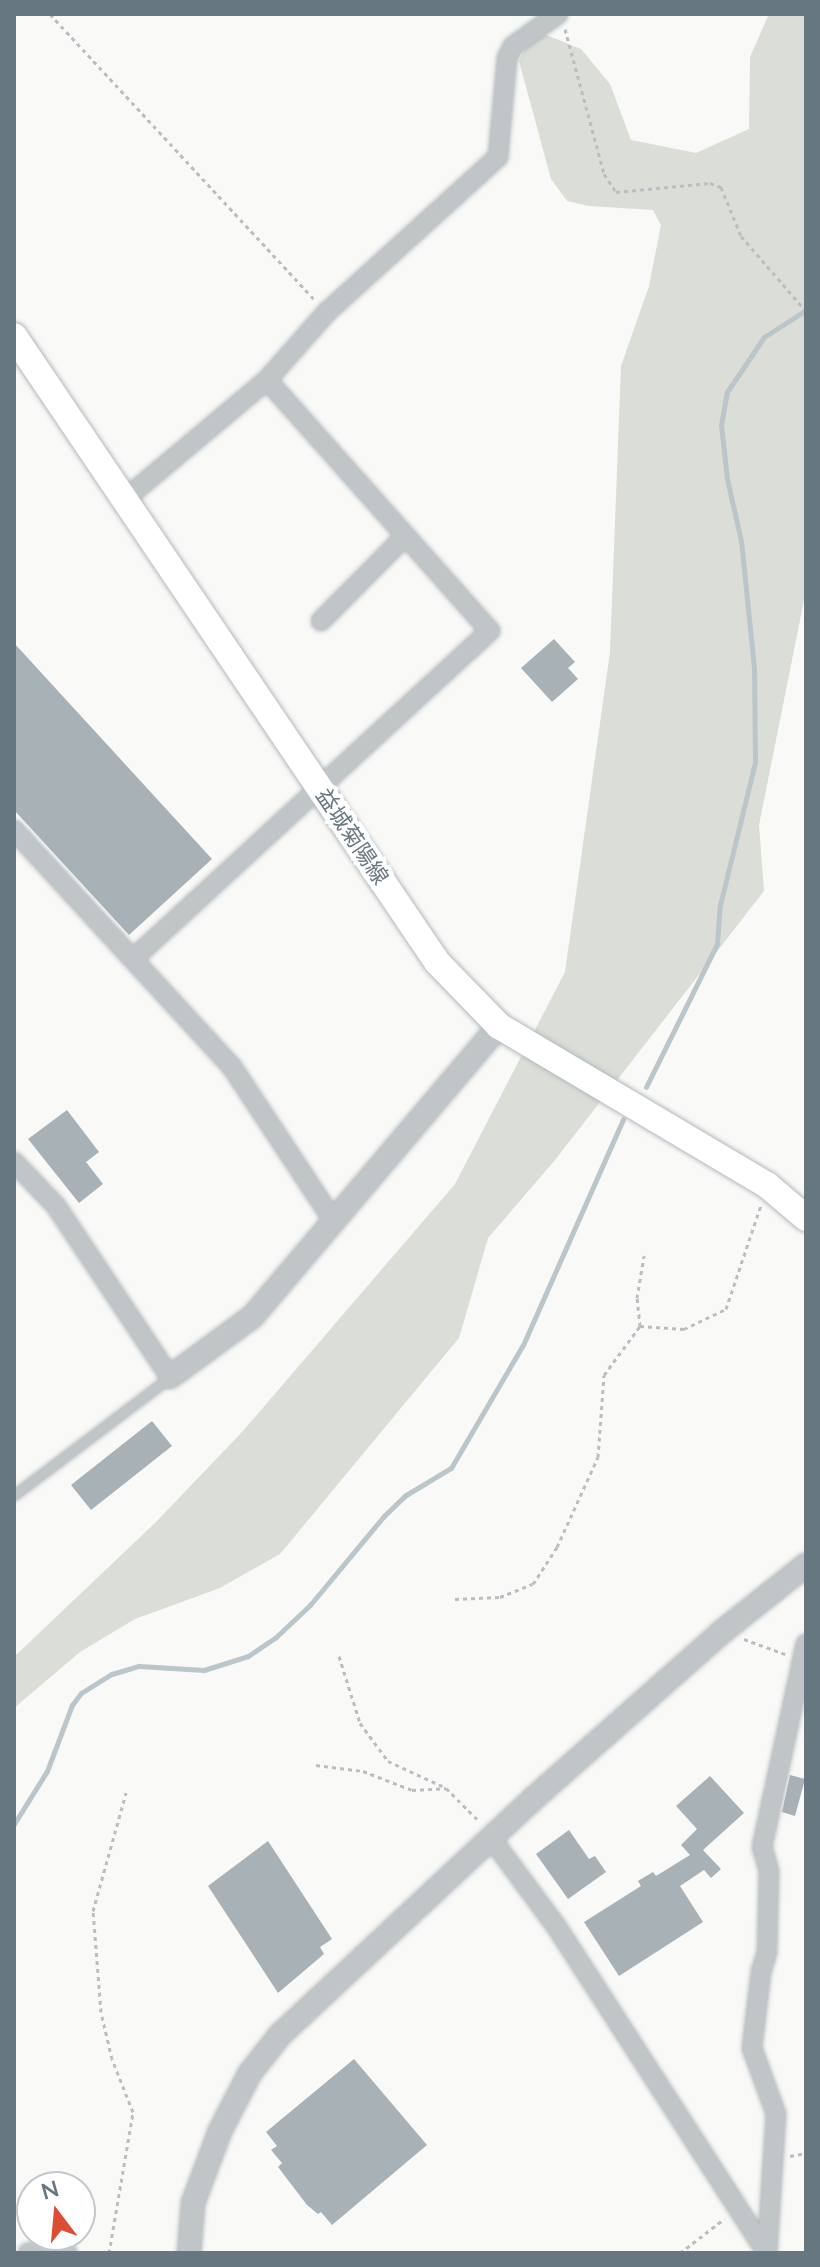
<!DOCTYPE html>
<html>
<head>
<meta charset="utf-8">
<style>
  body { margin:0 }
  #map { position:relative; width:820px; height:2267px; overflow:hidden; background:#f9f9f7; font-family:Lato,"Noto Sans JP",sans-serif }
  div>[style] { position:absolute }
  .green>* { inset:0; background:#daded6 }
  .stream>* { height:5px; margin:-2.5px; padding:0 2.5px; transform-origin:2.5px; border-radius:2.5px; background:#bac6ca }
  .building>* { inset:0; background:#a8b1b6 }
  .path>* { height:3px; margin-top:-1.5px; transform-origin:0; background:repeating-linear-gradient(90deg,#bbbec0 0 4px,transparent 0 8px) }
  .roads { filter:drop-shadow(0 0 2px #b3b9bd) drop-shadow(0 0 2px #b3b9bd) }
  .service>* { height:9px; margin:-4.5px; padding:0 4.5px; transform-origin:4.5px; border-radius:4.5px; background:#c0c5c8 }
  .minor>* { height:18px; margin:-9px; padding:0 9px; transform-origin:9px; border-radius:9px; background:#c0c5c8 }
  .tertiary>* { height:22px; margin:-11px; padding:0 11px; transform-origin:11px; border-radius:11px; background:#c0c5c8 }
  .secondary>* { height:26px; margin:-13px; padding:0 13px; transform-origin:13px; border-radius:13px; background:#fff }
  span { translate:-50% -50%; white-space:nowrap; text-align:center; line-height:1.15; -webkit-text-stroke:8px #fff; paint-order:stroke }
  .street-label { font-size:22px; color:#667780 }
  .frame { position:absolute; inset:0; border:16px solid #667780; pointer-events:none }
  .north { position:absolute; left:16px; top:2171px; width:80px; height:80px; box-sizing:border-box; background:#fff; border:2px solid #c2c9cc; border-radius:50%; rotate:344deg; font-size:22px; font-weight:700; line-height:32px; text-align:center; color:#667780 }
  .north::after { content:''; display:block; margin:auto; width:28px; height:36px; background:#dc4d34; clip-path:polygon(50% 0,100% 100%,50% 72%,0 100%) }
</style>
</head>
<body>
<div id="map">
  <div class="green">
    <div style="clip-path:polygon(769px 14px,806px 14px,806px 590px,759px 825px,764px 891px,555px 1160px,488px 1238px,459px 1338px,280px 1554px,220px 1588px,135px 1619px,80px 1652px,14px 1708px,14px 1657px,156px 1522px,243px 1431px,455px 1184px,565px 972px,610px 652px,621px 366px,649px 286px,661px 225px,653px 210px,589px 206px,567px 201px,551px 179px,519px 61px,528px 43px,544px 34px,581px 49px,610px 84px,631px 140px,696px 153px,749px 129px,750px 57px)"></div>
  </div>
  <div class="stream">
    <div style="left:646px;top:1087px;width:160px;rotate:-63.6deg"></div>
    <div style="left:717px;top:944px;width:39px;rotate:-86deg"></div>
    <div style="left:720px;top:905px;width:147px;rotate:-76.2deg"></div>
    <div style="left:755px;top:762px;width:94px;rotate:-90.6deg"></div>
    <div style="left:754px;top:668px;width:128px;rotate:-95.8deg"></div>
    <div style="left:741px;top:541px;width:64px;rotate:-102.7deg"></div>
    <div style="left:727px;top:479px;width:54px;rotate:-96.3deg"></div>
    <div style="left:721px;top:425px;width:34px;rotate:-80deg"></div>
    <div style="left:727px;top:392px;width:66px;rotate:-56.1deg"></div>
    <div style="left:764px;top:337px;width:50px;rotate:-32.7deg"></div>
    <div style="left:14px;top:1824px;width:62px;rotate:-58.1deg"></div>
    <div style="left:47px;top:1771px;width:71px;rotate:-69.3deg"></div>
    <div style="left:72px;top:1705px;width:15px;rotate:-53deg"></div>
    <div style="left:81px;top:1693px;width:36px;rotate:-32deg"></div>
    <div style="left:112px;top:1674px;width:28px;rotate:-17deg"></div>
    <div style="left:139px;top:1666px;width:65px;rotate:3.5deg"></div>
    <div style="left:204px;top:1670px;width:46px;rotate:-17.7deg"></div>
    <div style="left:248px;top:1656px;width:34px;rotate:-34deg"></div>
    <div style="left:276px;top:1637px;width:47px;rotate:-43.3deg"></div>
    <div style="left:310px;top:1605px;width:116px;rotate:-50.3deg"></div>
    <div style="left:384px;top:1516px;width:30px;rotate:-44deg"></div>
    <div style="left:406px;top:1495px;width:52px;rotate:-31deg"></div>
    <div style="left:451px;top:1468px;width:143px;rotate:-59.7deg"></div>
    <div style="left:523px;top:1345px;width:247px;rotate:-66.1deg"></div>
  </div>
  <div class="building">
    <div style="clip-path:polygon(554px 639px,575px 662px,568px 668px,578px 679px,552px 702px,521px 668px)"></div>
    <div style="clip-path:polygon(14px 643px,212px 859px,129px 935px,14px 810px)"></div>
    <div style="clip-path:polygon(67px 1110px,99px 1152px,86px 1162px,103px 1184px,79px 1203px,28px 1139px)"></div>
    <div style="clip-path:polygon(152px 1421px,172px 1446px,91px 1510px,71px 1485px)"></div>
    <div style="clip-path:polygon(790px 1775px,805px 1779px,795px 1816px,782px 1812px)"></div>
    <div style="clip-path:polygon(710px 1776px,744px 1813px,703px 1850px,721px 1869px,711px 1878px,704px 1870px,680px 1886px,703px 1922px,619px 1976px,584px 1922px,641px 1886px,638px 1881px,653px 1872px,656px 1876px,690px 1855px,681px 1845px,697px 1829px,676px 1806px)"></div>
    <div style="clip-path:polygon(569px 1830px,589px 1859px,595px 1856px,606px 1872px,568px 1899px,536px 1854px)"></div>
    <div style="clip-path:polygon(268px 1841px,332px 1939px,320px 1947px,324px 1954px,278px 1993px,208px 1886px)"></div>
    <div style="clip-path:polygon(354px 2059px,427px 2145px,332px 2225px,321px 2212px,318px 2214px,307px 2205px,278px 2167px,282px 2163px,271px 2150px,277px 2146px,266px 2132px)"></div>
  </div>
  <div class="path">
    <div style="left:50px;top:14px;width:388px;rotate:47.2deg"></div>
    <div style="left:565px;top:29px;width:150px;rotate:74.9deg"></div>
    <div style="left:604px;top:174px;width:22px;rotate:56deg"></div>
    <div style="left:616px;top:192px;width:94px;rotate:-5.5deg"></div>
    <div style="left:710px;top:183px;width:12px;rotate:20deg"></div>
    <div style="left:721px;top:187px;width:53px;rotate:67.8deg"></div>
    <div style="left:741px;top:236px;width:99px;rotate:49.1deg"></div>
    <div style="left:640px;top:1326px;width:44px;rotate:3.9deg"></div>
    <div style="left:684px;top:1329px;width:47px;rotate:-25.5deg"></div>
    <div style="left:726px;top:1309px;width:110px;rotate:-71.4deg"></div>
    <div style="left:455px;top:1599px;width:45px;rotate:-2.5deg"></div>
    <div style="left:500px;top:1597px;width:35px;rotate:-22deg"></div>
    <div style="left:533px;top:1584px;width:44px;rotate:-57deg"></div>
    <div style="left:557px;top:1547px;width:99px;rotate:-65.5deg"></div>
    <div style="left:598px;top:1457px;width:82px;rotate:-85.8deg"></div>
    <div style="left:604px;top:1375px;width:61px;rotate:-53.7deg"></div>
    <div style="left:640px;top:1326px;width:28px;rotate:-96deg"></div>
    <div style="left:637px;top:1298px;width:43px;rotate:-80.5deg"></div>
    <div style="left:744px;top:1639px;width:44px;rotate:20.1deg"></div>
    <div style="left:339px;top:1656px;width:70px;rotate:72.6deg"></div>
    <div style="left:360px;top:1723px;width:47px;rotate:53.6deg"></div>
    <div style="left:388px;top:1761px;width:60px;rotate:24.8deg"></div>
    <div style="left:316px;top:1765px;width:47px;rotate:7.3deg"></div>
    <div style="left:363px;top:1771px;width:53px;rotate:21.2deg"></div>
    <div style="left:412px;top:1790px;width:34px;rotate:-3deg"></div>
    <div style="left:446px;top:1788px;width:48px;rotate:45deg"></div>
    <div style="left:790px;top:2156px;width:16px;rotate:-11deg"></div>
    <div style="left:109px;top:2253px;width:143px;rotate:-80.3deg"></div>
    <div style="left:133px;top:2112px;width:57px;rotate:-111.6deg"></div>
    <div style="left:112px;top:2059px;width:48px;rotate:-103.2deg"></div>
    <div style="left:101px;top:2012px;width:101px;rotate:-94.5deg"></div>
    <div style="left:93px;top:1911px;width:123px;rotate:-74.4deg"></div>
    <div style="left:680px;top:2253px;width:56px;rotate:-37.7deg"></div>
  </div>
  <div class="roads">
    <div class="service">
      <div style="left:14px;top:1495px;width:196px;rotate:-37.1deg"></div>
    </div>
    <div class="minor">
      <div style="left:125px;top:499px;width:185px;rotate:-40deg"></div>
      <div style="left:267px;top:380px;width:91px;rotate:-48.6deg"></div>
      <div style="left:327px;top:312px;width:231px;rotate:-42.2deg"></div>
      <div style="left:498px;top:157px;width:99px;rotate:-84.8deg"></div>
      <div style="left:507px;top:58px;width:13px;rotate:-63deg"></div>
      <div style="left:513px;top:46px;width:55px;rotate:-35.4deg"></div>
      <div style="left:321px;top:621px;width:120px;rotate:-45.3deg"></div>
      <div style="left:14px;top:830px;width:322px;rotate:47.4deg"></div>
      <div style="left:232px;top:1067px;width:183px;rotate:56.6deg"></div>
      <div style="left:133px;top:959px;width:485px;rotate:-42.6deg"></div>
      <div style="left:490px;top:631px;width:336px;rotate:-131.6deg"></div>
      <div style="left:14px;top:1162px;width:61px;rotate:46.3deg"></div>
      <div style="left:56px;top:1206px;width:206px;rotate:56.3deg"></div>
      <div style="left:491px;top:1838px;width:113px;rotate:53.6deg"></div>
      <div style="left:558px;top:1929px;width:386px;rotate:57.2deg"></div>
      <div style="left:28px;top:2253px;width:22px;rotate:-13deg"></div>
      <div style="left:49px;top:2248px;width:19px;rotate:16deg"></div>
      <div style="left:767px;top:2253px;width:139px;rotate:-86.3deg"></div>
      <div style="left:776px;top:2114px;width:70px;rotate:-110deg"></div>
      <div style="left:752px;top:2048px;width:77px;rotate:-83.2deg"></div>
      <div style="left:761px;top:1972px;width:21px;rotate:-73deg"></div>
      <div style="left:767px;top:1952px;width:81px;rotate:-88.6deg"></div>
      <div style="left:769px;top:1871px;width:25px;rotate:-106deg"></div>
      <div style="left:762px;top:1847px;width:208px;rotate:-77.8deg"></div>
    </div>
    <div class="tertiary">
      <div style="left:170px;top:1377px;width:103px;rotate:-36.3deg"></div>
      <div style="left:253px;top:1316px;width:380px;rotate:-49.7deg"></div>
      <div style="left:189px;top:2253px;width:50px;rotate:-85.4deg"></div>
      <div style="left:193px;top:2203px;width:77px;rotate:-69.4deg"></div>
      <div style="left:220px;top:2131px;width:65px;rotate:-62.7deg"></div>
      <div style="left:250px;top:2073px;width:48px;rotate:-51.7deg"></div>
      <div style="left:280px;top:2035px;width:346px;rotate:-43deg"></div>
      <div style="left:533px;top:1799px;width:254px;rotate:-41.5deg"></div>
      <div style="left:723px;top:1631px;width:106px;rotate:-38.5deg"></div>
    </div>
    <div class="secondary">
      <div style="left:14px;top:336px;width:756px;rotate:55.95deg"></div>
      <div style="left:437px;top:962px;width:89px;rotate:45.9deg"></div>
      <div style="left:499px;top:1026px;width:312px;rotate:30.7deg"></div>
      <div style="left:767px;top:1185px;width:51px;rotate:40.2deg"></div>
    </div>
  </div>
  <div class="street-label">
    <span style="left:353px;top:836px;rotate:56deg">益城菊陽線</span>
  </div>
  <div class="frame"></div>
  <div class="north">N</div>
</div>
</body>
</html>
